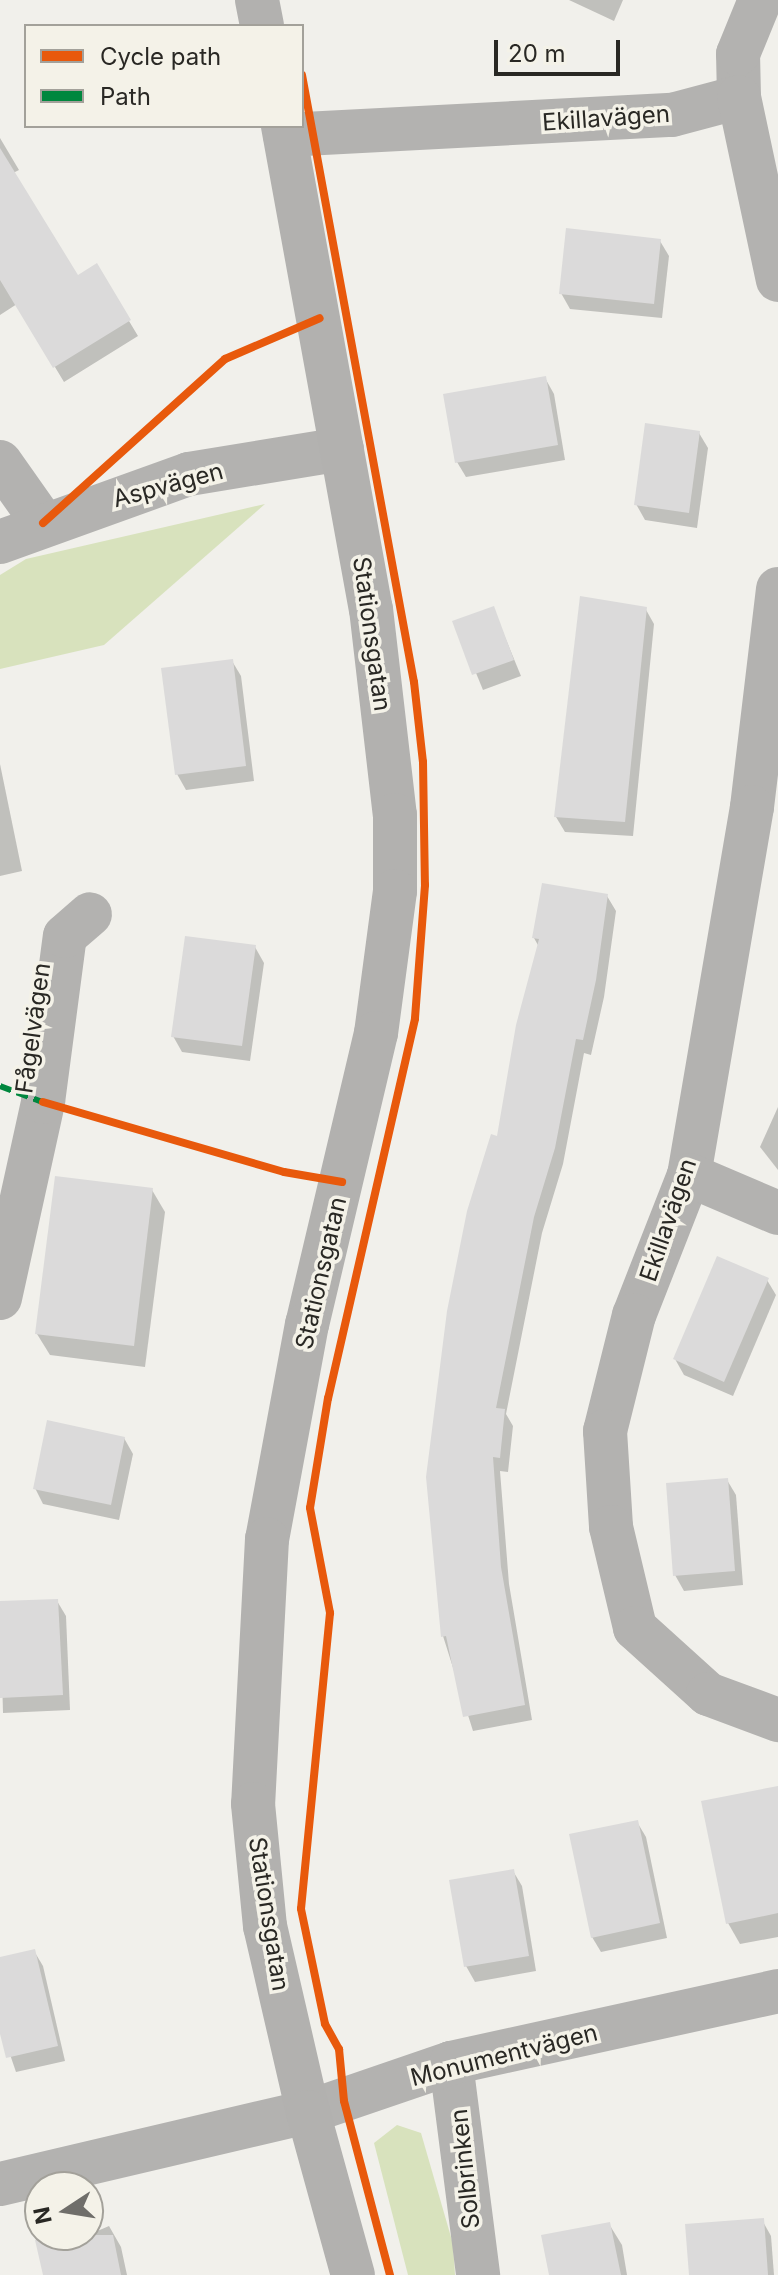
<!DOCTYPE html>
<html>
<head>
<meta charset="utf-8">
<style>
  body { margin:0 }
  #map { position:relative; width:778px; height:2275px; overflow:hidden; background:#f1f0eb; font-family:Inter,sans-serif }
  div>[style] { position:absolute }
  .green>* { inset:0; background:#d8e2bd }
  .shadow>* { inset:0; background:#0003 }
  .building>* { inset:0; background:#dbdada }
  .street>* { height:44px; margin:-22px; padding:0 22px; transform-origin:22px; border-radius:22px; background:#b3b2b0 }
  .secondary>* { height:44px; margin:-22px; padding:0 22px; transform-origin:22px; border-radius:22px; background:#b2b1af }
  .quiet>* { height:6px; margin-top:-3px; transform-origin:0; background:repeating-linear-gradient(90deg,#00873e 0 12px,transparent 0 18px) }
  .cycleway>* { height:8px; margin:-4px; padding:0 4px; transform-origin:4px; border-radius:4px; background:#e8590c }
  span { translate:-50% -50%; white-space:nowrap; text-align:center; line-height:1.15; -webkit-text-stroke:7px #f4f2e8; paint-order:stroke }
  .street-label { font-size:24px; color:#292824 }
  .legend { position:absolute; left:24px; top:24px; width:280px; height:104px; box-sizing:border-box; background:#f4f2e8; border:2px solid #a3a19a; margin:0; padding:10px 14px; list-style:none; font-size:24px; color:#292824 }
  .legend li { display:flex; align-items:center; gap:16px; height:40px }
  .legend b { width:40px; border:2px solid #a3a19a }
  .north { position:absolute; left:24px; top:2171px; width:80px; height:80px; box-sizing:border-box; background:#f4f2e8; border:2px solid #a3a19a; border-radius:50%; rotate:258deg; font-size:22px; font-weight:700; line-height:32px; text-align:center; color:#292824 }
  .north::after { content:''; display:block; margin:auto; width:28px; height:36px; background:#6f6e6a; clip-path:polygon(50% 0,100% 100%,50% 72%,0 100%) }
  .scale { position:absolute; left:494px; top:40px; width:126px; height:36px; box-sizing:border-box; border:4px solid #292824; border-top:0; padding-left:10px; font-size:24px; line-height:28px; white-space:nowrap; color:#292824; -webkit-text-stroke:6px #f4f2e8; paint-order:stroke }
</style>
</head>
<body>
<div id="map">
  <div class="green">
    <div style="clip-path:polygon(265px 504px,104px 645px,0 669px,0 575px,26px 559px)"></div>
    <div style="clip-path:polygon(397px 2125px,421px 2133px,453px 2244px,455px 2275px,408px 2275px,374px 2143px)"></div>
  </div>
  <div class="shadow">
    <div style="clip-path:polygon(569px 0,623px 0,614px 21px)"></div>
    <div style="clip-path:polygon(0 138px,19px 170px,13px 173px,77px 277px,96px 266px,138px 336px,64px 382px,17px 304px,0 315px)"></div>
    <div style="clip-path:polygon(660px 241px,669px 256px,662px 318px,570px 309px,561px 293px)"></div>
    <div style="clip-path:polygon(545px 378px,554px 394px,565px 460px,466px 477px,457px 462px)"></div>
    <div style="clip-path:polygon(699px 433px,708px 448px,697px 528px,645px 520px,636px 504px)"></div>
    <div style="clip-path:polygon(493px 608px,521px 676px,483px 690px,455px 622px)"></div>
    <div style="clip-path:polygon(645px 608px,654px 624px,633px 836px,565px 832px,556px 817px)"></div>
    <div style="clip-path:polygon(232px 661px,241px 676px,254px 781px,186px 790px,177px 774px)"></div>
    <div style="clip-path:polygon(0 764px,22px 871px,0 876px)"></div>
    <div style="clip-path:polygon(607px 896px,616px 911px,604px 997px,591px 1055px,584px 1053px,563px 1164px,542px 1233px,506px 1414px,513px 1426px,508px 1472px,500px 1471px,509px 1584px,532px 1720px,473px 1731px,443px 1636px,499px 1138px,539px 947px,534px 938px)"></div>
    <div style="clip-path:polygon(255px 947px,264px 963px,250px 1061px,182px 1052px,173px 1036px)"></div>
    <div style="clip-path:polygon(778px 1107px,778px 1170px,760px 1147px)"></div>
    <div style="clip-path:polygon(152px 1190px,165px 1212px,145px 1367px,50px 1355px,37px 1334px)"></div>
    <div style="clip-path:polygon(767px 1280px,776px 1295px,733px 1396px,684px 1375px,675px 1359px)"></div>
    <div style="clip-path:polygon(124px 1438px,133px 1454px,119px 1520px,43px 1504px,35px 1488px)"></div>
    <div style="clip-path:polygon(727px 1480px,736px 1495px,743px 1585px,684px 1591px,675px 1575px)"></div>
    <div style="clip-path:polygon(57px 1601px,66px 1616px,70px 1710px,3px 1713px,0 1603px)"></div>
    <div style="clip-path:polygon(778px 1792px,778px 1937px,740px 1944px,728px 1923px)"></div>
    <div style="clip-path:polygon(637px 1822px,646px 1837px,667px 1938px,601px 1952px,592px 1937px)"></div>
    <div style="clip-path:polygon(513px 1871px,522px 1886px,536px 1971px,475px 1982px,466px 1966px)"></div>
    <div style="clip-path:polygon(34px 1951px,43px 1966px,65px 2061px,16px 2072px,0 2025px,0 1959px)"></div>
    <div style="clip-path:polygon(762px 2220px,771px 2236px,774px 2275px,691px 2275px)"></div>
    <div style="clip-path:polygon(609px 2224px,622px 2245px,627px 2275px,551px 2275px)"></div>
    <div style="clip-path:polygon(109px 2226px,121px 2247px,127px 2275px,45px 2275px,68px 2235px,88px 2235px)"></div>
  </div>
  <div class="building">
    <div style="clip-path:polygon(0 148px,78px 275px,97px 263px,131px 320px,53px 368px,0 280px)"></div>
    <div style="clip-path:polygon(566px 228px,661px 239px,654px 304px,559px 294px)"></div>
    <div style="clip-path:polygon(546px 376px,558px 445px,455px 463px,443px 394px)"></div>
    <div style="clip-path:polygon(645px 423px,700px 431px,689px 513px,634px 505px)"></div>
    <div style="clip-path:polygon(580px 596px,647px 607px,625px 822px,554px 817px)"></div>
    <div style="clip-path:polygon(494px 606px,514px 660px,472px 675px,452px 621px)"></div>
    <div style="clip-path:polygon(233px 659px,246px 766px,175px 775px,161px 668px)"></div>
    <div style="clip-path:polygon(542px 883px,608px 894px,596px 980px,583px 1040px,576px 1039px,555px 1148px,534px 1217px,496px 1408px,505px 1409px,500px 1458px,493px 1457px,501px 1567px,525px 1705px,463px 1717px,446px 1636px,441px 1637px,426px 1477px,447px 1311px,467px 1211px,491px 1134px,497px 1136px,516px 1025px,539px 939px,532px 938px)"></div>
    <div style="clip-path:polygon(185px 936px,256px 945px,242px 1046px,171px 1037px)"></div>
    <div style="clip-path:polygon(55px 1176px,153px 1188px,134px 1346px,35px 1334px)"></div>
    <div style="clip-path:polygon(717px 1256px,769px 1278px,724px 1382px,673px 1359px)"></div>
    <div style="clip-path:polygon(47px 1420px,125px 1437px,111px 1505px,33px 1489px)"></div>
    <div style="clip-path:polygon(728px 1478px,735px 1571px,673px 1576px,666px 1483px)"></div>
    <div style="clip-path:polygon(58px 1599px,63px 1695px,0 1698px,0 1601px)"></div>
    <div style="clip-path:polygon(778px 1786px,778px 1913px,726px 1924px,701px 1801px)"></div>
    <div style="clip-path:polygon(638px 1820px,660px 1923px,591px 1938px,569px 1834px)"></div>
    <div style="clip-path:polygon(514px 1869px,529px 1956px,464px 1967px,449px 1880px)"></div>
    <div style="clip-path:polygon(35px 1949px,58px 2046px,6px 2058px,0 2034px,0 1957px)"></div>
    <div style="clip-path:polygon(764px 2218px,768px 2275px,689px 2275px,685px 2224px)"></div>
    <div style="clip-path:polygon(610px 2222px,621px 2275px,549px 2275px,541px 2235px)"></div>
    <div style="clip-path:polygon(59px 2235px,113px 2235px,121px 2275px,43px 2275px,35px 2240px)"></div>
  </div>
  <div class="street">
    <div style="left:739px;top:97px;width:43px;rotate:-91.3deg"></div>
    <div style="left:738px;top:54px;width:58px;rotate:-67.8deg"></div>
    <div style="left:285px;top:135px;width:388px;rotate:-3deg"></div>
    <div style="left:672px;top:115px;width:69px;rotate:-15deg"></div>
    <div style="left:739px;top:97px;width:187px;rotate:78deg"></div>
    <div style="left:0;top:462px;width:75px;rotate:54.8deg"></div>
    <div style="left:0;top:542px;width:201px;rotate:-19.8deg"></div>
    <div style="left:189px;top:474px;width:155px;rotate:-9.3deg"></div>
    <div style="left:778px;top:589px;width:220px;rotate:96.8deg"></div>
    <div style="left:752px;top:807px;width:373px;rotate:99.7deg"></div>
    <div style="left:689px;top:1175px;width:150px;rotate:111.4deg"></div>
    <div style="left:634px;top:1315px;width:120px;rotate:104deg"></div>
    <div style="left:605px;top:1431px;width:96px;rotate:86.4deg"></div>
    <div style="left:611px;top:1527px;width:104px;rotate:76.6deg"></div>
    <div style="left:635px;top:1628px;width:98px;rotate:42.1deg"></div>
    <div style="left:708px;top:1694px;width:75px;rotate:20.4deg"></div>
    <div style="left:689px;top:1175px;width:97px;rotate:23.1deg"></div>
    <div style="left:0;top:1298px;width:201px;rotate:-77.6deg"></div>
    <div style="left:43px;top:1102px;width:167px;rotate:-82.5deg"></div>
    <div style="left:65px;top:936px;width:33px;rotate:-41deg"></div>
    <div style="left:451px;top:2063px;width:214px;rotate:82.7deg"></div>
    <div style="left:0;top:2184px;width:316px;rotate:-13.2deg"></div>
    <div style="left:308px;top:2112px;width:151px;rotate:-18.9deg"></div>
    <div style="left:451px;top:2063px;width:335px;rotate:-12.4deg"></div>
  </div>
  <div class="secondary">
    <div style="left:257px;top:0;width:26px;rotate:79deg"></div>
    <div style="left:283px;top:126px;width:491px;rotate:79.7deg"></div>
    <div style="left:371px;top:609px;width:207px;rotate:83.4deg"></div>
    <div style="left:395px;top:815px;width:76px;rotate:90deg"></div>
    <div style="left:395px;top:891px;width:143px;rotate:97.6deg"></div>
    <div style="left:376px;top:1033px;width:299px;rotate:103.3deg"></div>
    <div style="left:307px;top:1324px;width:219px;rotate:100.5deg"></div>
    <div style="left:267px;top:1539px;width:265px;rotate:93deg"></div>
    <div style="left:253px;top:1804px;width:123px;rotate:84.4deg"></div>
    <div style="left:265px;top:1926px;width:191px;rotate:77deg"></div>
    <div style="left:308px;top:2112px;width:169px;rotate:74.6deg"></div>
  </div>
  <div class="quiet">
    <div style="left:0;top:1086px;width:51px;rotate:20.6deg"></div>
  </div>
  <div class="cycleway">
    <div style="left:302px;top:75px;width:617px;rotate:79.55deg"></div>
    <div style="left:414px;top:682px;width:81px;rotate:83.6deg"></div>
    <div style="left:423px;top:762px;width:123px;rotate:89.1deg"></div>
    <div style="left:425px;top:885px;width:134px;rotate:94.3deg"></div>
    <div style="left:415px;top:1019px;width:389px;rotate:102.9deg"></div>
    <div style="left:328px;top:1398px;width:111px;rotate:99.3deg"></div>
    <div style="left:310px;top:1508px;width:107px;rotate:79.2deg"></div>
    <div style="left:330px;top:1613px;width:297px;rotate:95.6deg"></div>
    <div style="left:301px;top:1909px;width:117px;rotate:78.2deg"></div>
    <div style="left:325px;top:2024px;width:29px;rotate:61deg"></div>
    <div style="left:339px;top:2049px;width:52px;rotate:84.5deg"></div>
    <div style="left:344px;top:2101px;width:180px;rotate:75.2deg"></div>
    <div style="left:43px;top:523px;width:245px;rotate:-42deg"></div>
    <div style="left:225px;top:359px;width:103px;rotate:-23.3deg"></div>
    <div style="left:43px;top:1102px;width:251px;rotate:16.2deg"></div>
    <div style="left:284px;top:1172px;width:59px;rotate:9.8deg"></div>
  </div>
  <div class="street-label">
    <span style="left:606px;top:118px;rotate:-4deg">Ekillavägen</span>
    <span style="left:168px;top:485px;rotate:-15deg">Aspvägen</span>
    <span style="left:372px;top:634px;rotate:82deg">Stationsgatan</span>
    <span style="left:33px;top:1028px;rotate:-82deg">Fågelvägen</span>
    <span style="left:668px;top:1220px;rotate:-71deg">Ekillavägen</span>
    <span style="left:321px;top:1273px;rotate:-77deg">Stationsgatan</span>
    <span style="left:269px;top:1914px;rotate:81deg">Stationsgatan</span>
    <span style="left:504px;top:2055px;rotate:-14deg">Monumentvägen</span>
    <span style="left:465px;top:2169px;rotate:-96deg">Solbrinken</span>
  </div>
  <ul class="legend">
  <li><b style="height:10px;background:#e8590c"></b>Cycle path</li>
  <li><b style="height:10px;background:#00873e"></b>Path</li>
  </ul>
  <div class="north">N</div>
  <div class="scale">20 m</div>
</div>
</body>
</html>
